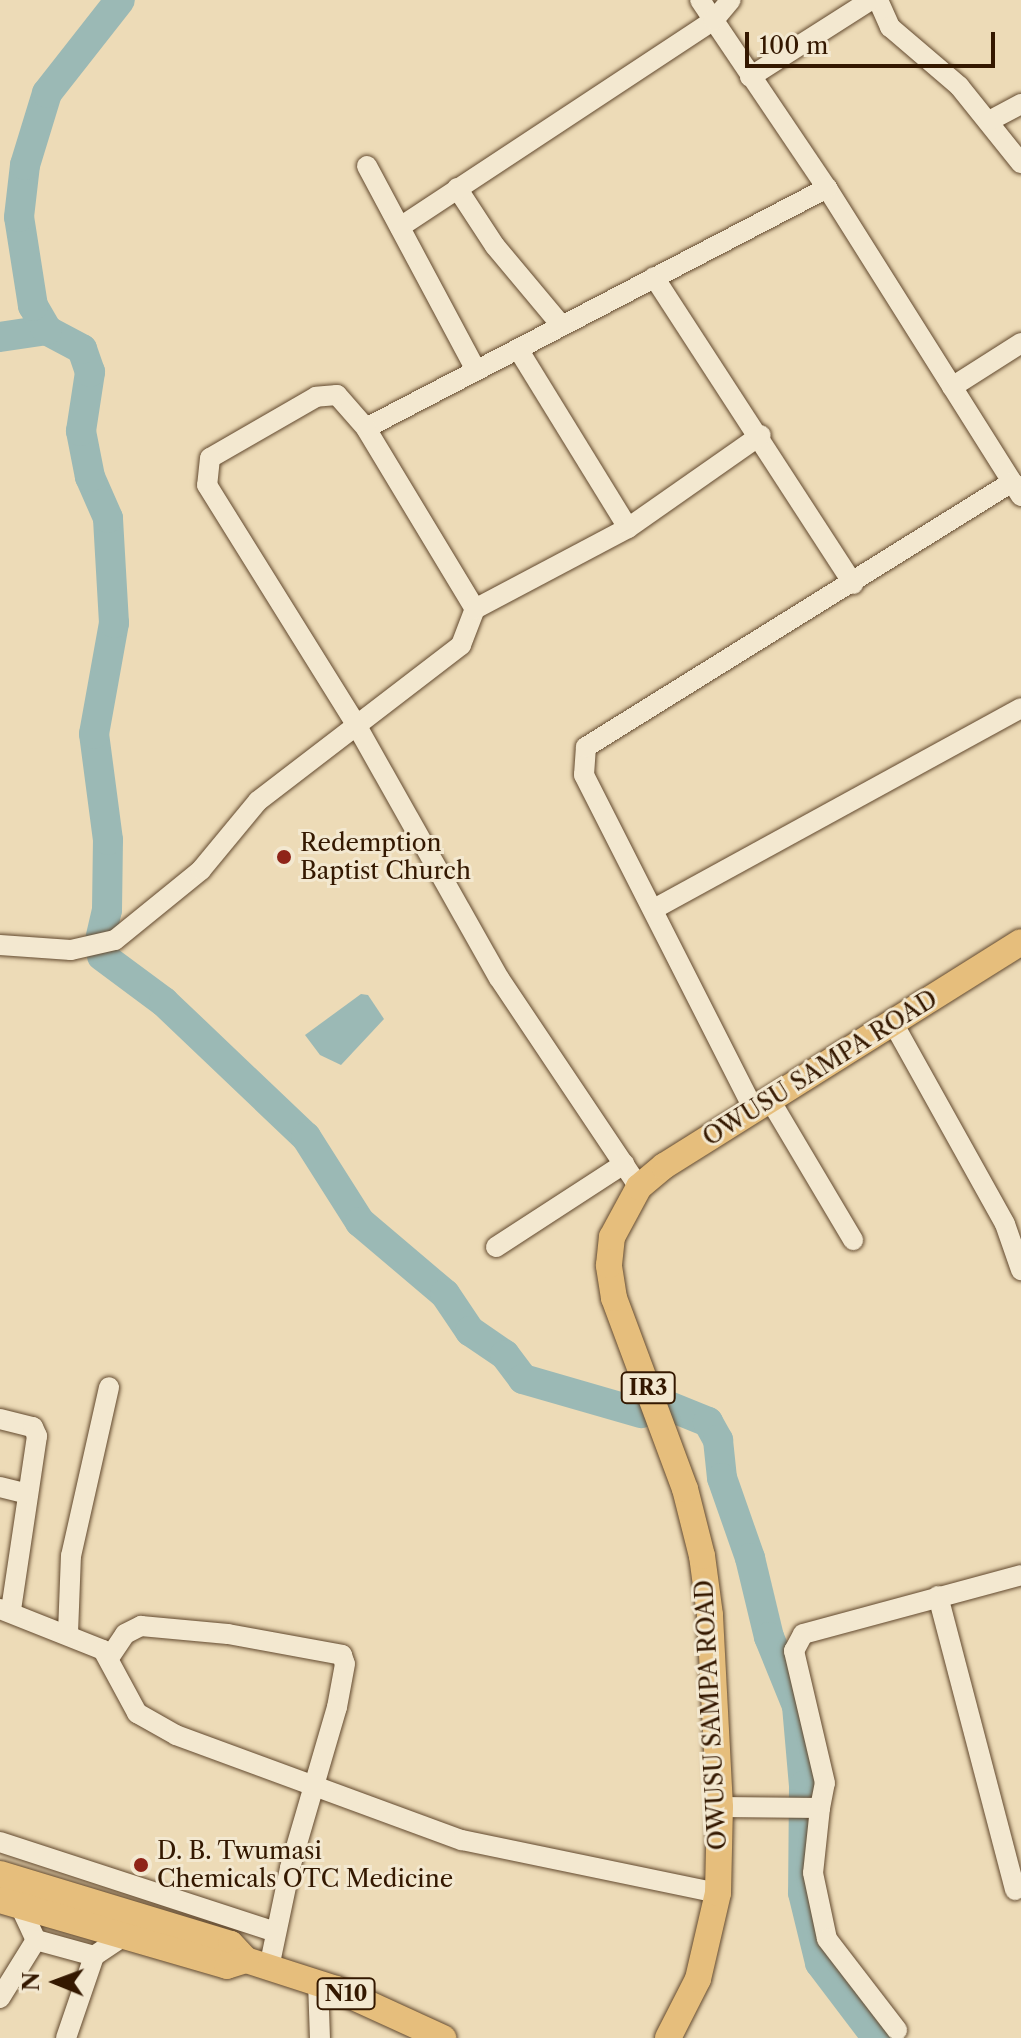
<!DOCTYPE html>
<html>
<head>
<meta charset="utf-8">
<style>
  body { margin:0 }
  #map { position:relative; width:1021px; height:2038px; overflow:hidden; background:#eddbb7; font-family:"Libre Caslon Text",serif }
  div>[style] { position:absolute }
  .water>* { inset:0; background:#9bb9b5 }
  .river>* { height:30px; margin:-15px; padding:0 15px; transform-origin:15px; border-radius:15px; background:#9bb9b5 }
  .roads { filter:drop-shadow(0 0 2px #62492e) drop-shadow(0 0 2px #62492e) }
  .minor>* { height:20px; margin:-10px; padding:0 10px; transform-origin:10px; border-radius:10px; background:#f3e8d0 }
  .major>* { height:26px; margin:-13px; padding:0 13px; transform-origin:13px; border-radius:13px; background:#e6be7c }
  .dots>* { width:22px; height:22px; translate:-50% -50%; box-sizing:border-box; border:4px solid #f3e8d0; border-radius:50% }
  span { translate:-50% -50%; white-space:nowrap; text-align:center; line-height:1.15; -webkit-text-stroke:6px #f3e8d0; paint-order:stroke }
  .shield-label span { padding:2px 6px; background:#f3e8d0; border:2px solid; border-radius:6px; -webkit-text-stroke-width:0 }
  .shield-label { font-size:22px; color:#341800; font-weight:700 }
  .poi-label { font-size:24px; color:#341800 }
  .left { translate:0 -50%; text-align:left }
  .street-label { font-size:24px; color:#341800 }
  .north { position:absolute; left:16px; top:1942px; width:80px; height:80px; -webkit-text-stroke:6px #f3e8d0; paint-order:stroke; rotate:271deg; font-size:22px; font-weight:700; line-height:32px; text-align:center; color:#341800 }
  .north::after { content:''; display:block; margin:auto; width:28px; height:36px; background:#341800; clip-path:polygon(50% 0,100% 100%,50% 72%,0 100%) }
  .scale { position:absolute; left:745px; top:32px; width:250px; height:36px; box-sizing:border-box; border:4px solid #341800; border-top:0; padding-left:10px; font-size:24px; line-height:28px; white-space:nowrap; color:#341800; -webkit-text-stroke:6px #f3e8d0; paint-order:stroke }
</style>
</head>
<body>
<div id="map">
  <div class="water">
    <div style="clip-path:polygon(361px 994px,368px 995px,384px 1019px,341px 1065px,320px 1055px,305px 1035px)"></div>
  </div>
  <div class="river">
    <div style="left:0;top:337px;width:48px;rotate:-8.5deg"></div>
    <div style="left:100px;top:940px;width:31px;rotate:-77deg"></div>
    <div style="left:107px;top:910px;width:70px;rotate:-89.2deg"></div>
    <div style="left:108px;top:840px;width:107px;rotate:-97.5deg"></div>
    <div style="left:94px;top:734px;width:113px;rotate:-79.8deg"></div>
    <div style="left:114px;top:623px;width:105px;rotate:-93.3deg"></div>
    <div style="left:108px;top:518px;width:45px;rotate:-113.7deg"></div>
    <div style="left:90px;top:477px;width:47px;rotate:-101.1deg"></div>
    <div style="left:81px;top:431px;width:60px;rotate:-81.3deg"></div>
    <div style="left:90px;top:372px;width:24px;rotate:-109deg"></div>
    <div style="left:82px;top:349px;width:40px;rotate:-152deg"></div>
    <div style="left:47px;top:330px;width:28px;rotate:-120deg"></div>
    <div style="left:33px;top:306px;width:90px;rotate:-98.9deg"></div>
    <div style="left:19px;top:217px;width:52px;rotate:-83.4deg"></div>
    <div style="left:25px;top:165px;width:75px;rotate:-73deg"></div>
    <div style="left:47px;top:93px;width:118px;rotate:-51.9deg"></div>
    <div style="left:102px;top:956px;width:77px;rotate:36.6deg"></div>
    <div style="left:164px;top:1002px;width:196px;rotate:43.6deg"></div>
    <div style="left:306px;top:1137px;width:101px;rotate:57.6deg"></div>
    <div style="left:360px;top:1222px;width:111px;rotate:40.3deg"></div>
    <div style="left:445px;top:1294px;width:45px;rotate:56deg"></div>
    <div style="left:470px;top:1331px;width:42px;rotate:34.4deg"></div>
    <div style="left:505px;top:1355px;width:30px;rotate:53deg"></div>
    <div style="left:523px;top:1379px;width:123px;rotate:16.1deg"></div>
    <div style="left:671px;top:1407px;width:40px;rotate:22deg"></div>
    <div style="left:708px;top:1422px;width:21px;rotate:61deg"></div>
    <div style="left:718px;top:1440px;width:38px;rotate:84deg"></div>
    <div style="left:722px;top:1478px;width:85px;rotate:70.7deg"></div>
    <div style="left:750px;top:1558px;width:81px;rotate:76.5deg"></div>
    <div style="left:769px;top:1637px;width:74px;rotate:67.9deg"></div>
    <div style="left:797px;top:1706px;width:80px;rotate:85deg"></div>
    <div style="left:804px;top:1786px;width:107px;rotate:90.5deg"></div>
    <div style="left:803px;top:1893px;width:72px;rotate:76.3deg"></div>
    <div style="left:820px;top:1963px;width:94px;rotate:52.8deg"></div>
  </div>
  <div class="roads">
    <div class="minor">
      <div style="left:700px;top:0;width:227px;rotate:56deg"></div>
      <div style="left:827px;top:188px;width:364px;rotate:57.8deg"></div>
      <div style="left:878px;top:0;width:30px;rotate:66deg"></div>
      <div style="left:890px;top:27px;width:91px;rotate:40.5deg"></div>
      <div style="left:959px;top:86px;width:99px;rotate:51.2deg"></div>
      <div style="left:750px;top:77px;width:143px;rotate:-32.5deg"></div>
      <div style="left:989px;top:121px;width:36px;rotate:-28deg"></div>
      <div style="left:367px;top:166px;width:231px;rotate:61.9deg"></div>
      <div style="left:457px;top:188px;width:69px;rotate:56.8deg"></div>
      <div style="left:495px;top:246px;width:104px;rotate:50.1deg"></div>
      <div style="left:400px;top:227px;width:376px;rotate:-33.4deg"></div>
      <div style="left:714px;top:20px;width:26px;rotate:-50deg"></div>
      <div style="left:654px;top:277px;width:366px;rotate:57deg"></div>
      <div style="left:518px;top:349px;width:210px;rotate:58.4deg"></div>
      <div style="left:952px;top:387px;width:82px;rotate:-32.5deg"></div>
      <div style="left:366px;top:428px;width:520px;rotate:-27.5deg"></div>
      <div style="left:475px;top:609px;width:211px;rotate:-121.1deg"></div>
      <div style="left:366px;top:428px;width:44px;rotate:-131.3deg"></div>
      <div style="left:337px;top:395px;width:21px;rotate:175deg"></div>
      <div style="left:316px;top:397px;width:122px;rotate:150.1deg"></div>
      <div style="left:210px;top:458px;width:27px;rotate:96deg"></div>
      <div style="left:207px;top:485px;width:286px;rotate:58.1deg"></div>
      <div style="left:358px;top:728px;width:287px;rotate:60.6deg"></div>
      <div style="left:499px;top:978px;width:252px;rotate:56.2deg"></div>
      <div style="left:654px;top:909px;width:418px;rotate:-28.7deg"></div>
      <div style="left:0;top:945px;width:71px;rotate:4deg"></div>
      <div style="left:71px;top:950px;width:45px;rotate:-12.8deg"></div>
      <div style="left:115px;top:940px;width:111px;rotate:-39.1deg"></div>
      <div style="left:201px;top:870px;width:89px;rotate:-50.4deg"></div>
      <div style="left:258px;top:801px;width:256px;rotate:-37.5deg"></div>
      <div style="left:461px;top:645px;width:39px;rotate:-69deg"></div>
      <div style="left:475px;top:609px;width:173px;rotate:-27.9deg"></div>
      <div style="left:628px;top:528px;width:162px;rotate:-35deg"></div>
      <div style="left:892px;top:1021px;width:232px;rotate:60.9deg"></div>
      <div style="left:1005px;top:1224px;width:49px;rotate:70.8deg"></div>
      <div style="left:770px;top:1100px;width:163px;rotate:59.3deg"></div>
      <div style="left:754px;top:1110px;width:376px;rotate:-116.9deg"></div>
      <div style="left:584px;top:775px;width:28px;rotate:-86deg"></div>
      <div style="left:586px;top:747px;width:502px;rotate:-31.88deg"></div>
      <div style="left:496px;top:1247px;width:153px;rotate:-33deg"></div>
      <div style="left:0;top:1419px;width:34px;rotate:14deg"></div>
      <div style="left:33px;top:1427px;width:10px;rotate:66deg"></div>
      <div style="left:37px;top:1436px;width:177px;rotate:98.5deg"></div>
      <div style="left:0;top:1487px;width:29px;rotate:14deg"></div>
      <div style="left:938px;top:1596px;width:304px;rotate:75.3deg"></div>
      <div style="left:0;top:1609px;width:111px;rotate:21.7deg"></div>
      <div style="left:103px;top:1650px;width:72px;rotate:61.6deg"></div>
      <div style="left:137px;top:1713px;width:45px;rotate:29.4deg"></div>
      <div style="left:176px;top:1735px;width:305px;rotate:20.2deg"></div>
      <div style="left:462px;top:1840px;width:261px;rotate:11.7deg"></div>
      <div style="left:68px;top:1633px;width:77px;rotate:-87.8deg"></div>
      <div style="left:71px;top:1556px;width:173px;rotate:-77.3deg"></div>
      <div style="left:109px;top:1658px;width:29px;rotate:-56deg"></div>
      <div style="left:125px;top:1634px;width:18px;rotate:-27deg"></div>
      <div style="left:141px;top:1626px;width:87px;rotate:5.3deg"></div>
      <div style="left:228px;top:1634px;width:116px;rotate:10.4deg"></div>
      <div style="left:342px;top:1655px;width:9px;rotate:72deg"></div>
      <div style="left:345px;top:1664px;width:44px;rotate:100.5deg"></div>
      <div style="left:337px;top:1707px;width:168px;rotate:106.3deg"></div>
      <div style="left:290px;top:1868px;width:102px;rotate:101.9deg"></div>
      <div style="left:720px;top:1807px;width:100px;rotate:0.6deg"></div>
      <div style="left:820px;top:1808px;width:25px;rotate:-79deg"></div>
      <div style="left:825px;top:1783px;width:136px;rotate:-103.2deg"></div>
      <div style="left:794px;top:1651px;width:19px;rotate:-62deg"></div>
      <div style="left:803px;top:1634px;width:226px;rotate:-15.1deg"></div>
      <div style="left:820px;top:1808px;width:65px;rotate:96.1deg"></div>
      <div style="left:813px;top:1873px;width:67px;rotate:78deg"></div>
      <div style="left:827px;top:1939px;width:115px;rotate:52.4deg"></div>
      <div style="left:0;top:1842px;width:290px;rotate:18.1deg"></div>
      <div style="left:20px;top:1906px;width:38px;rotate:65deg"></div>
      <div style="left:36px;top:1940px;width:60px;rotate:15.4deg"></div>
      <div style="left:318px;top:1982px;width:56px;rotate:88deg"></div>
      <div style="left:0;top:1998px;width:68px;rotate:-58.2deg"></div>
      <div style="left:66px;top:2038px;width:87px;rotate:-71.1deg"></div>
      <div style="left:94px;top:1956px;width:36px;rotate:-34deg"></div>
    </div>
    <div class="major">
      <div style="left:0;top:1874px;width:241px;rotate:16.9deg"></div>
      <div style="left:231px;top:1944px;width:22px;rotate:47deg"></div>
      <div style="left:246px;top:1960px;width:95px;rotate:17.9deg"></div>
      <div style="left:336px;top:1989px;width:118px;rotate:24.6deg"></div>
      <div style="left:0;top:1900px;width:236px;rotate:16.2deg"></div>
      <div style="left:227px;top:1966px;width:20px;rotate:-18deg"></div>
      <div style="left:668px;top:2038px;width:66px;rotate:-63deg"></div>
      <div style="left:698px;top:1979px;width:88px;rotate:-76.9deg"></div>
      <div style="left:718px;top:1893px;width:86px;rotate:-88.7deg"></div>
      <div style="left:720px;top:1807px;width:192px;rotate:-93deg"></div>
      <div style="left:710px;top:1615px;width:60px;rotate:-97.7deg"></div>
      <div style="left:702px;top:1556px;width:69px;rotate:-104.2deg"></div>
      <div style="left:685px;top:1489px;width:204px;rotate:-110.4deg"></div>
      <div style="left:614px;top:1298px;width:33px;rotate:-99deg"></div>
      <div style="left:609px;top:1265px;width:28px;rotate:-84deg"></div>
      <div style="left:612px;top:1237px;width:57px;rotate:-61.6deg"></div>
      <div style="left:639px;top:1187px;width:33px;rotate:-40deg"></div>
      <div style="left:664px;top:1166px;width:421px;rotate:-32.1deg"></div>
    </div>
  </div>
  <div class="dots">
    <div style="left:284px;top:857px;background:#8f2418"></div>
    <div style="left:141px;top:1865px;background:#8f2418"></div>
  </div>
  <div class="shield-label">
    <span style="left:648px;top:1388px">IR3</span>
    <span style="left:346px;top:1994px">N10</span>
  </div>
  <div class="poi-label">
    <span class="left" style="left:300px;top:857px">Redemption<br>Baptist Church</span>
    <span class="left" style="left:157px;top:1865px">D. B. Twumasi<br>Chemicals OTC Medicine</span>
  </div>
  <div class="street-label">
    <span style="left:820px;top:1068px;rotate:-32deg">OWUSU SAMPA ROAD</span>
    <span style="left:711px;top:1715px;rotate:-93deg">OWUSU SAMPA ROAD</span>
  </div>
  <div class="north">N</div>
  <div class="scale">100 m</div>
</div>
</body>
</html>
